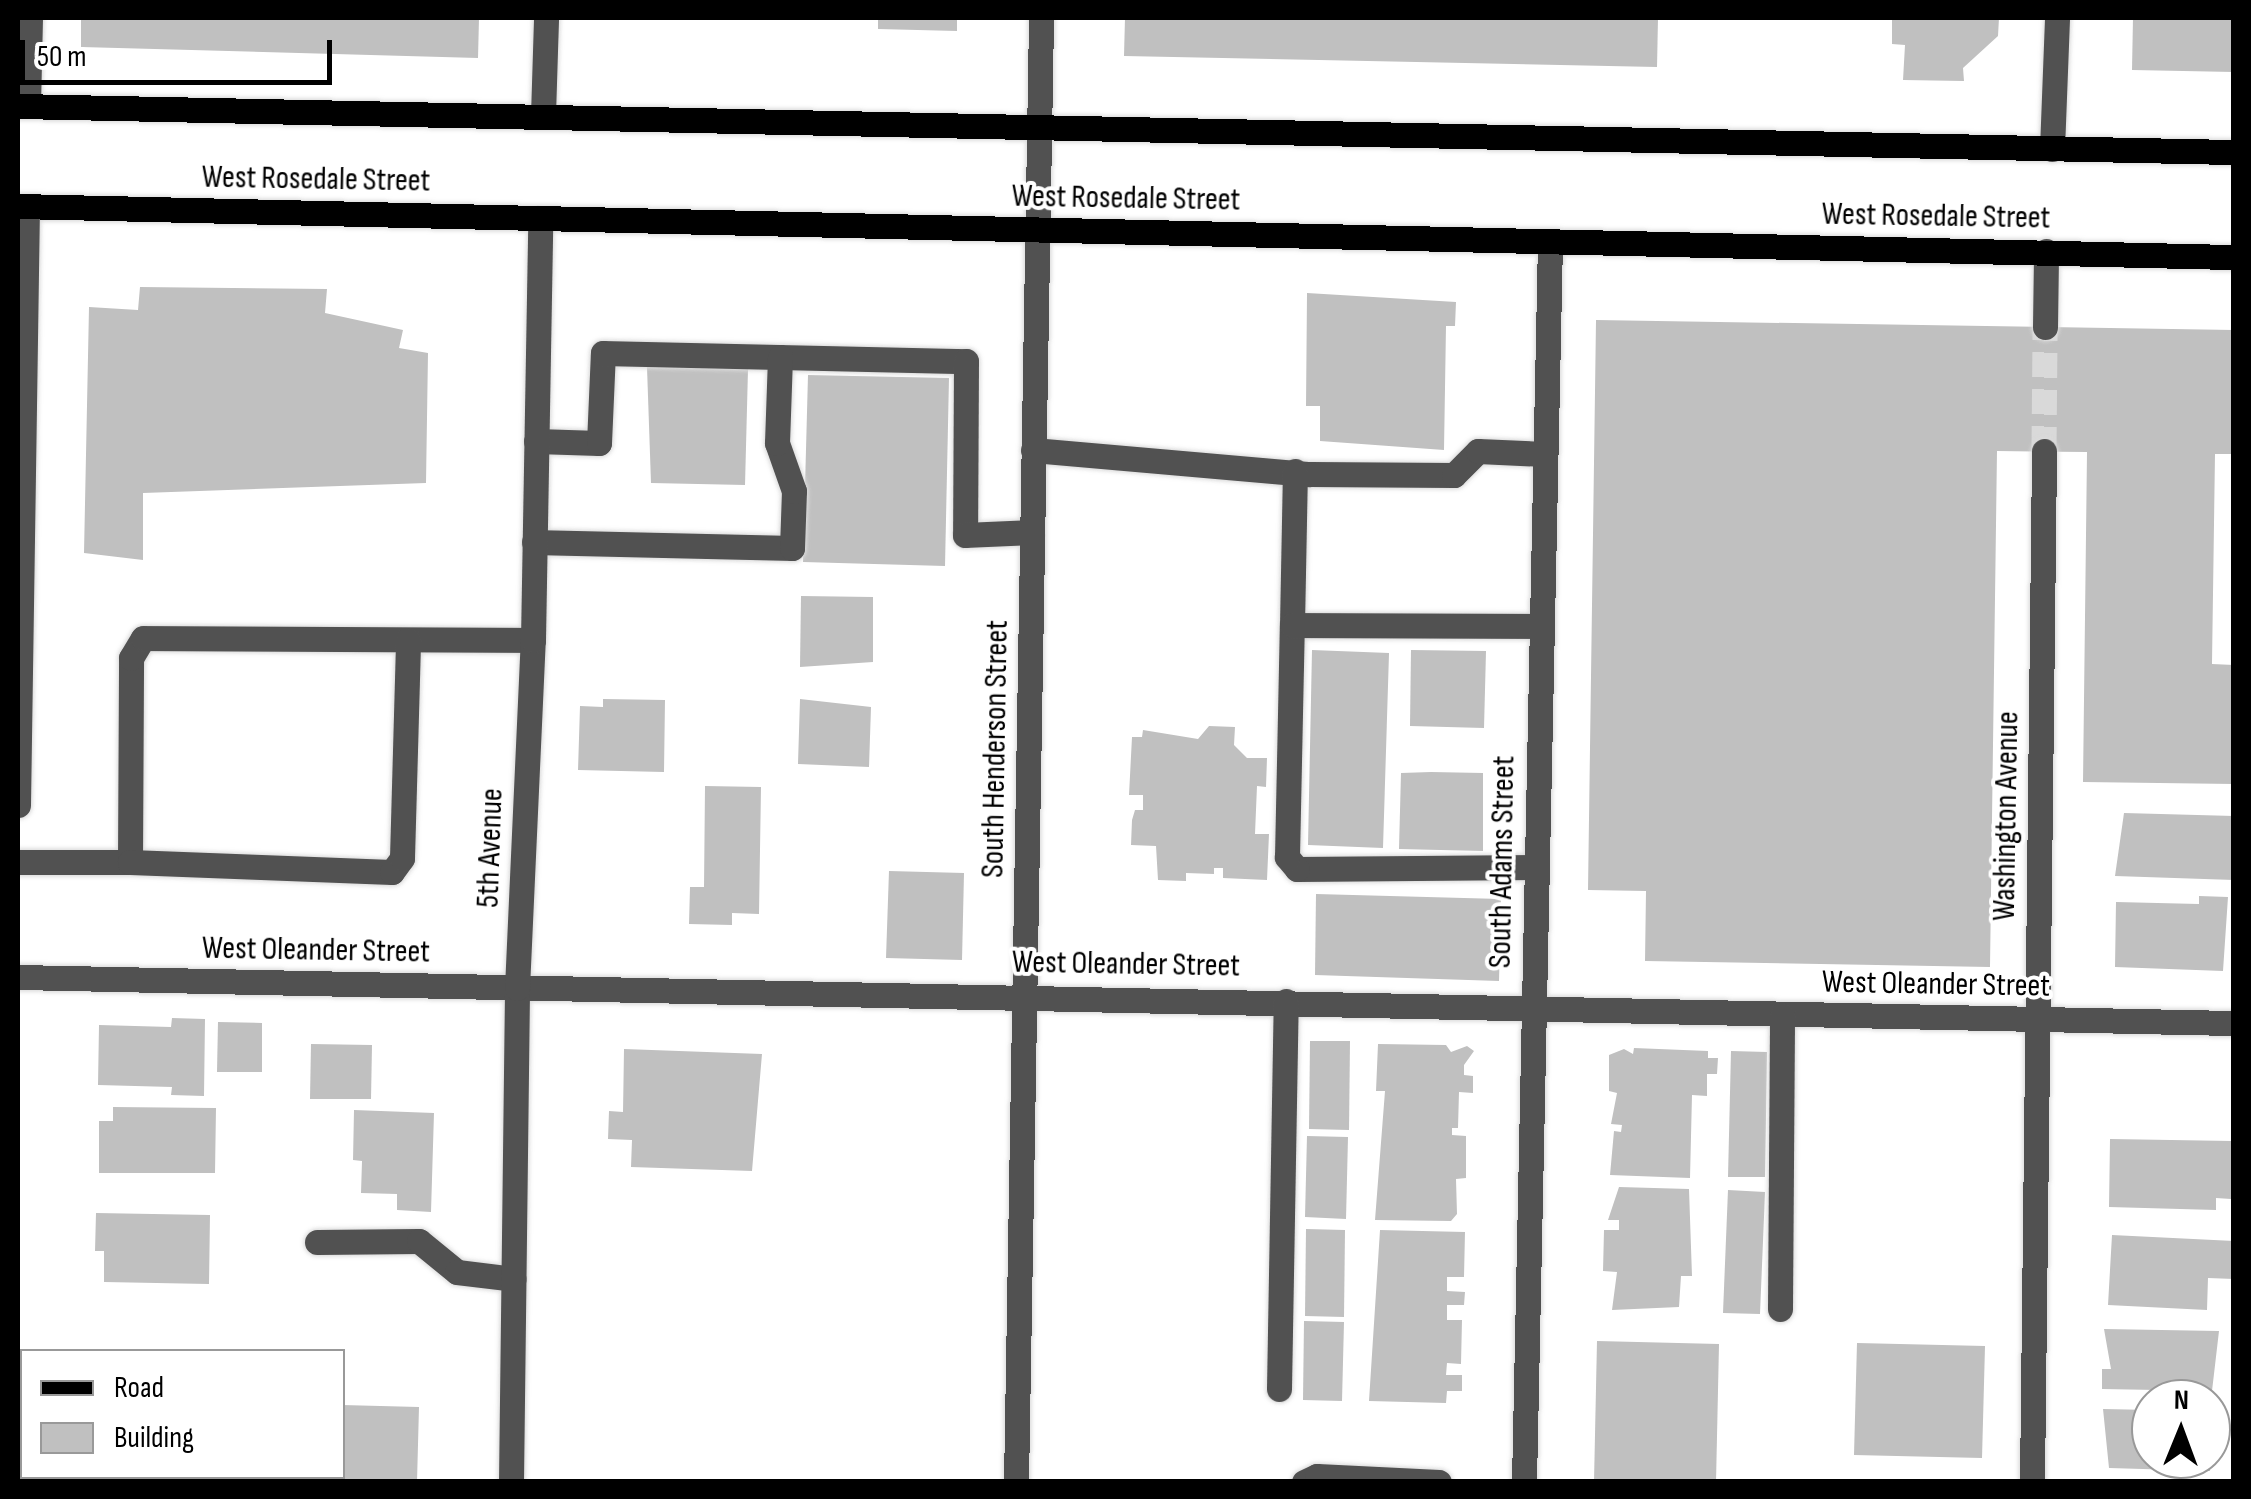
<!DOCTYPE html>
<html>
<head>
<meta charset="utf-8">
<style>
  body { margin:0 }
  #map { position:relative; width:2251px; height:1499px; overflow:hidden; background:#fff; font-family:"Sofia Sans Condensed",sans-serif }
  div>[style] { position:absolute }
  .building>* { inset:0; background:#c0c0c0 }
  .minor-tunnel>* { height:25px; margin-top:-12.5px; transform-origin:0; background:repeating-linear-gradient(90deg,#d9d9d9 0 25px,transparent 0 37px) }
  .roads { filter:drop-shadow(0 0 2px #dbdbdb) drop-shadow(0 0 2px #dbdbdb) }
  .minor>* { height:25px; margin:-12.5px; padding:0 12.5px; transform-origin:12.5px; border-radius:12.5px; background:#515151 }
  .major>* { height:25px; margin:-12.5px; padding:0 12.5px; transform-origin:12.5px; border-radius:12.5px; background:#000 }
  span { translate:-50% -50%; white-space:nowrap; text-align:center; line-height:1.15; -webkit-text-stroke:8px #fff; paint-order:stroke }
  .street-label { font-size:32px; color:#000 }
  .frame { position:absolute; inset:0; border:20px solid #000; pointer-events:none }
  .legend { position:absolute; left:20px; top:1349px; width:325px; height:130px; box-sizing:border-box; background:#fff; border:2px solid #999; margin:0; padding:12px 18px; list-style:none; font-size:30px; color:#000 }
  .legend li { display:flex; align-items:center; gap:20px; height:50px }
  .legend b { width:50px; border:2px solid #999 }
  .north { position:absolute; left:2131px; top:1379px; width:100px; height:100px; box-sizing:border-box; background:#fff; border:2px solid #999; border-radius:50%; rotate:1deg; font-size:28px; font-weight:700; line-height:40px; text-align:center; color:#000 }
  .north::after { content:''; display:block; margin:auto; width:35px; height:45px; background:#000; clip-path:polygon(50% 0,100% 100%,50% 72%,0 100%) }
  .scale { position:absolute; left:20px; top:40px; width:312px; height:45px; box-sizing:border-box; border:5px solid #000; border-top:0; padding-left:12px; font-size:30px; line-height:35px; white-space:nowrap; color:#000; -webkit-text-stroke:8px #fff; paint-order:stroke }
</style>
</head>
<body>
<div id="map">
  <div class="building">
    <div style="clip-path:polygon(81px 18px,479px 18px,478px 58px,81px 47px)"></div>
    <div style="clip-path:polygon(878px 18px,957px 18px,957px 31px,878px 29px)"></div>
    <div style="clip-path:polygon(1125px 18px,1658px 18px,1657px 67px,1124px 56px)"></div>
    <div style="clip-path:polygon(1892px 18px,1999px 18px,1998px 36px,1963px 68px,1964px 81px,1903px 80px,1905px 45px,1892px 44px)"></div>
    <div style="clip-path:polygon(2133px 18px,2234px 18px,2234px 72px,2132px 70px)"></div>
    <div style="clip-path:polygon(140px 287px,327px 289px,325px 313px,403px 330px,399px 348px,428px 353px,426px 483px,143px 493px,143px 560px,84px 553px,89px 307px,138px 310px)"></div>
    <div style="clip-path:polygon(1307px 293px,1456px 302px,1455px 326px,1446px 326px,1444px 450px,1320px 441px,1320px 406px,1306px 406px)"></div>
    <div style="clip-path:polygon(1596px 320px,2234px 330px,2234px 454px,2215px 454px,2212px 664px,2234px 665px,2234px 784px,2083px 782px,2087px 452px,1997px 451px,1990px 967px,1645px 961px,1646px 891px,1588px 890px)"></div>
    <div style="clip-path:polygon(647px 367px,748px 369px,745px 485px,651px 483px)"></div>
    <div style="clip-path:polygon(808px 375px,949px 378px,945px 566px,803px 562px)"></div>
    <div style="clip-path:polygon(801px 596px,873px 597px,873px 662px,800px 667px)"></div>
    <div style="clip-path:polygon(1312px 650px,1389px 653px,1383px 848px,1308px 845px)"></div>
    <div style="clip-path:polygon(1411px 650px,1486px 651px,1484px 728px,1410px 726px)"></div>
    <div style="clip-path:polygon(603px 699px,665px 700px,664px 772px,578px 770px,580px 706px,603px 707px)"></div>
    <div style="clip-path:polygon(800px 699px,871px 707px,869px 767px,798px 764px)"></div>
    <div style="clip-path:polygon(1209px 726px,1235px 727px,1234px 745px,1247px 758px,1267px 758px,1266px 787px,1257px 786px,1255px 834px,1269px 834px,1267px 880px,1223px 878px,1223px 868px,1214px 868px,1214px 874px,1186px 873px,1186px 881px,1158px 880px,1156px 846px,1131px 845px,1132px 820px,1135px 810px,1143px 810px,1143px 795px,1129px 795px,1132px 737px,1142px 737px,1143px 730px,1198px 739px)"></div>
    <div style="clip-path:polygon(1431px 772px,1483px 773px,1483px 851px,1399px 849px,1401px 773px)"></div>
    <div style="clip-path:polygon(705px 786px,761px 787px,759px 914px,732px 913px,732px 925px,689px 924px,690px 887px,704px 887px)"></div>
    <div style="clip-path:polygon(2124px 813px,2234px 816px,2234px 880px,2115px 876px)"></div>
    <div style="clip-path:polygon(889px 871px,964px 873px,962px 960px,886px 958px)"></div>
    <div style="clip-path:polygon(1316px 894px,1501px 899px,1499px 981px,1315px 975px)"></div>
    <div style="clip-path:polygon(2199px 896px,2228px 897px,2223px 971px,2115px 967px,2116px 902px,2199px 904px)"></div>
    <div style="clip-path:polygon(172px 1018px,205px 1019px,204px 1096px,171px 1095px,172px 1087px,98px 1085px,99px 1025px,171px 1027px)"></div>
    <div style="clip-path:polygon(218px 1022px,262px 1023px,262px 1072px,217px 1072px)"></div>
    <div style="clip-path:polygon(1310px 1041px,1350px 1041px,1349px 1130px,1309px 1129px)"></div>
    <div style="clip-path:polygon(311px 1044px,372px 1045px,371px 1099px,310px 1099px)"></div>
    <div style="clip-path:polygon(1378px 1044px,1446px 1045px,1451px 1052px,1467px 1046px,1474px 1051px,1464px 1065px,1464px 1075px,1473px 1076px,1473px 1093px,1459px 1092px,1458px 1128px,1452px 1128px,1452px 1135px,1466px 1136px,1466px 1178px,1456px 1179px,1457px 1214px,1451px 1221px,1375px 1220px,1385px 1091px,1376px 1091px)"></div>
    <div style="clip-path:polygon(1634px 1048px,1708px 1051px,1708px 1058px,1718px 1058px,1717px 1074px,1707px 1074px,1707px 1096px,1692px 1095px,1690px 1178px,1610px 1175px,1614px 1131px,1621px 1132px,1622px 1125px,1611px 1124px,1617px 1093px,1609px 1091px,1609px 1055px,1624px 1049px,1633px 1054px)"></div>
    <div style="clip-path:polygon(624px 1049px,762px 1054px,752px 1171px,631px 1167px,632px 1140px,608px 1139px,609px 1111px,623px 1112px)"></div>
    <div style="clip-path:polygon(1731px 1051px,1767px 1052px,1765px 1177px,1728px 1177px)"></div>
    <div style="clip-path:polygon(113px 1107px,216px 1108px,215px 1173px,99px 1173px,99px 1121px,113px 1121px)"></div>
    <div style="clip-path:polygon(354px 1110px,434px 1113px,431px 1212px,397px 1210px,397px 1194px,361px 1193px,362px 1161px,353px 1160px)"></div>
    <div style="clip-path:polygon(1307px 1136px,1348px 1137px,1346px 1219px,1305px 1217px)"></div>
    <div style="clip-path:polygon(2110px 1139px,2232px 1141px,2231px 1199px,2216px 1198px,2216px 1210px,2109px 1207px)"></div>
    <div style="clip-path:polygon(1619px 1187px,1689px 1189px,1692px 1276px,1681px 1276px,1679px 1307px,1612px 1310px,1617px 1272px,1603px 1271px,1604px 1230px,1619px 1230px,1619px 1220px,1608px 1220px)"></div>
    <div style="clip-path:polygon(1728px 1190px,1765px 1192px,1760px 1314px,1723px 1313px)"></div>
    <div style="clip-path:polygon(96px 1213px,210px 1215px,209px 1284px,104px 1282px,104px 1251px,95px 1251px)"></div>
    <div style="clip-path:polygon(1306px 1229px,1345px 1230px,1344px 1317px,1305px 1316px)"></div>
    <div style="clip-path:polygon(1380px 1230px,1465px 1232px,1464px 1277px,1447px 1277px,1447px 1291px,1465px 1292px,1464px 1305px,1447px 1305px,1447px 1320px,1462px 1320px,1461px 1364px,1447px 1363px,1446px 1375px,1462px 1375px,1462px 1391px,1447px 1391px,1446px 1403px,1369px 1401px)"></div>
    <div style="clip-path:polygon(2112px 1235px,2234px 1241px,2234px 1279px,2208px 1278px,2207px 1310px,2108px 1305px)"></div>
    <div style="clip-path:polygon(1304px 1321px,1344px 1322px,1342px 1401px,1303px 1400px)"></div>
    <div style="clip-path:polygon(2104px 1329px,2219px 1331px,2212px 1391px,2102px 1389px,2102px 1369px,2111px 1369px)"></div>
    <div style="clip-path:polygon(1597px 1341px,1719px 1344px,1716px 1482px,1594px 1482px)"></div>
    <div style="clip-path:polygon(1857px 1343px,1985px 1346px,1982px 1458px,1854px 1455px)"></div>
    <div style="clip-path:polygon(342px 1405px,419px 1407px,417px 1482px,316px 1482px,342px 1476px)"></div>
    <div style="clip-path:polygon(2103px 1409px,2151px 1410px,2151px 1459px,2211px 1459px,2210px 1471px,2109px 1468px)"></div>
    <div style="clip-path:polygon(2211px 1411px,2218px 1411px,2218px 1443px,2211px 1443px)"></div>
  </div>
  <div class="minor-tunnel">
    <div style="left:2044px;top:451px;width:124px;rotate:-89.5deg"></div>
  </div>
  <div class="roads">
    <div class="minor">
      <div style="left:28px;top:106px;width:88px;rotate:-88.7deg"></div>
      <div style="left:543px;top:115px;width:97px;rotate:-88.2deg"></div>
      <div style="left:2052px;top:149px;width:131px;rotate:-87.8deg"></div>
      <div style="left:2045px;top:327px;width:76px;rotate:-89.2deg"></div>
      <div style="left:536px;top:441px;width:63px;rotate:1.8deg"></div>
      <div style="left:599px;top:443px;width:90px;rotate:-87.5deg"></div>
      <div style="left:603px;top:353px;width:363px;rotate:1.3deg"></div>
      <div style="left:966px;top:361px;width:174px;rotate:90.3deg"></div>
      <div style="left:965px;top:535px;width:67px;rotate:-2.6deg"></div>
      <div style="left:1033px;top:450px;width:278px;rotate:5deg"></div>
      <div style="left:1310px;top:474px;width:144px;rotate:0.4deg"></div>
      <div style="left:1454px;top:475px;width:34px;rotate:-45deg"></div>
      <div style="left:1478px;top:451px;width:66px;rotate:2.6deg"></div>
      <div style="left:534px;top:542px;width:258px;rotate:1.3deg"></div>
      <div style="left:792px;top:548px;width:57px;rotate:-88deg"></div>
      <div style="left:794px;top:491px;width:51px;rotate:-109.5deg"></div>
      <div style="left:777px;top:443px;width:86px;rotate:-88deg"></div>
      <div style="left:1292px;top:625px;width:154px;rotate:-88.9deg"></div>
      <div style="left:18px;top:805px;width:599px;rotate:-89.14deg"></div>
      <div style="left:18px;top:862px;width:112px"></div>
      <div style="left:130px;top:862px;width:204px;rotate:-89.7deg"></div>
      <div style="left:131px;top:658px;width:23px;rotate:-59deg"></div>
      <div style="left:143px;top:638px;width:390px;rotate:0.3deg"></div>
      <div style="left:130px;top:862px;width:262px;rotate:2.2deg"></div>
      <div style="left:392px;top:872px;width:17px;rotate:-54deg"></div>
      <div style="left:402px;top:858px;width:218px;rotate:-88.4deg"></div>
      <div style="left:1536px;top:867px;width:239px;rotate:179.5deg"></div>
      <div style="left:1297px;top:869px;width:16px;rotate:-130deg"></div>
      <div style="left:1287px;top:857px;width:232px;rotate:-88.8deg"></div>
      <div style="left:1292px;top:625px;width:247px;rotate:0.2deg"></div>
      <div style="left:18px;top:977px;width:2216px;rotate:1.19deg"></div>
      <div style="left:317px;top:1242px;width:102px;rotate:-0.6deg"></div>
      <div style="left:419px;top:1241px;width:49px;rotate:39.2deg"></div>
      <div style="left:457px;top:1272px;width:57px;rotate:7deg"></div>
      <div style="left:1780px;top:1309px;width:294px;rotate:-89.6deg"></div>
      <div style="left:1279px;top:1389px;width:388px;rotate:-89deg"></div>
      <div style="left:511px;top:1482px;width:494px;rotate:-89.3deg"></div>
      <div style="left:517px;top:988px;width:348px;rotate:-87.4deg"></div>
      <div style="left:533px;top:640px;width:422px;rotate:-89deg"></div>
      <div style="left:1016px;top:1482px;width:1464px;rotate:-89.02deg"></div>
      <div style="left:1304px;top:1482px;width:14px;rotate:-25deg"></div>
      <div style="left:1317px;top:1476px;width:122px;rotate:2.8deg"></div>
      <div style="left:1524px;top:1482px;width:1239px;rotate:-88.8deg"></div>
      <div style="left:2032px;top:1482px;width:1031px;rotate:-89.33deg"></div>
    </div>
    <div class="major">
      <div style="left:18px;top:106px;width:2216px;rotate:1.19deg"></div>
      <div style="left:18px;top:206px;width:2217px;rotate:1.32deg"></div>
    </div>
  </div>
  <div class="street-label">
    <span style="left:316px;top:180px;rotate:1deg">West Rosedale Street</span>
    <span style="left:1126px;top:199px;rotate:1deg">West Rosedale Street</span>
    <span style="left:1936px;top:217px;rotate:1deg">West Rosedale Street</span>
    <span style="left:996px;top:749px;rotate:-89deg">South Henderson Street</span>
    <span style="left:2007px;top:816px;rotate:-89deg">Washington Avenue</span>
    <span style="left:491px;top:848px;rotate:-88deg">5th Avenue</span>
    <span style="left:1503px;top:862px;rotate:-89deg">South Adams Street</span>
    <span style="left:316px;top:951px;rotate:1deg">West Oleander Street</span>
    <span style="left:1126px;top:965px;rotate:1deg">West Oleander Street</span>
    <span style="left:1936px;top:985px;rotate:1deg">West Oleander Street</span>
  </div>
  <div class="frame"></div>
  <ul class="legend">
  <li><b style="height:12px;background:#000"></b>Road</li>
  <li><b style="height:28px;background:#c0c0c0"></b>Building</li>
  </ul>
  <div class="north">N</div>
  <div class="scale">50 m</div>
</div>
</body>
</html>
